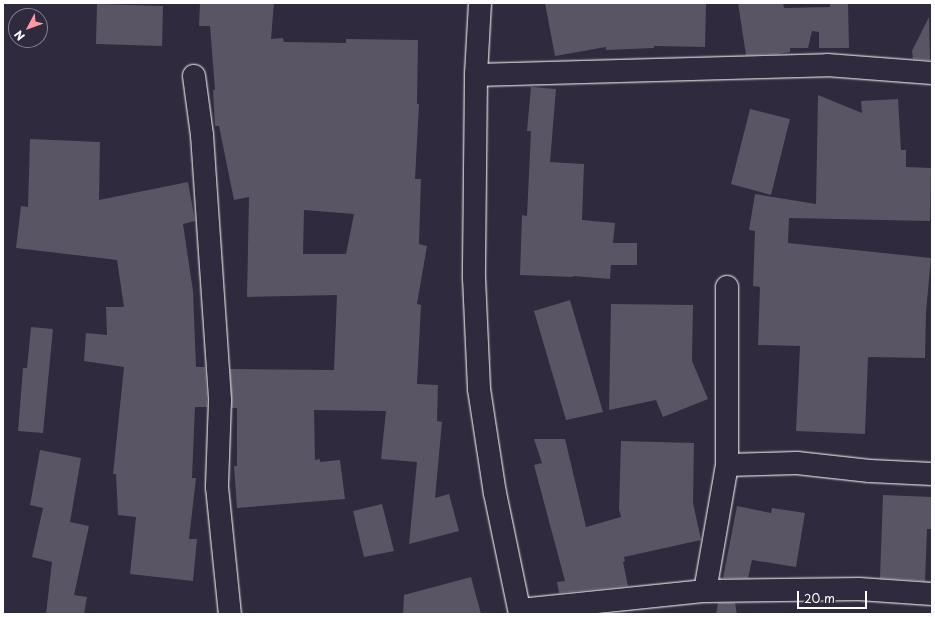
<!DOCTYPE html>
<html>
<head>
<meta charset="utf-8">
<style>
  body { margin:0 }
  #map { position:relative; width:935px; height:617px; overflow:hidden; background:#2f2a3d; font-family:"Playpen Sans",sans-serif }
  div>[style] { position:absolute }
  .building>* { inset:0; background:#595564 }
  .roads { filter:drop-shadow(0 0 1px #fff) drop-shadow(0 0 1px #fff) }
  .street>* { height:22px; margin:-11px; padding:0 11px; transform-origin:11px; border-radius:11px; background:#2f2a3d }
  .secondary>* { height:22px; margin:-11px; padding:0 11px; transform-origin:11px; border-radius:11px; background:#2f2a3d }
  span { translate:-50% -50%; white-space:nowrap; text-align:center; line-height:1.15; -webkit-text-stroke:4px #2f2a3d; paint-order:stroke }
  .frame { position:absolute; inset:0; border:4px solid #fff; pointer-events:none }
  .north { position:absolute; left:8px; top:8px; width:40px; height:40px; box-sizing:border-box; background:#2f2a3d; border:1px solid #827f8b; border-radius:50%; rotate:229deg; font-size:11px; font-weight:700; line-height:16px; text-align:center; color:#fff }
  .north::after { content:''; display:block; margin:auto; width:14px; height:18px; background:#ff9aa2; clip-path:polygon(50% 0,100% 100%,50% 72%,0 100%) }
  .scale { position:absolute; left:797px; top:591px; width:70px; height:18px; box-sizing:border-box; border:2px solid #fff; border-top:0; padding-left:5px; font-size:12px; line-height:14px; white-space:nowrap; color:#fff; -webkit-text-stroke:3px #2f2a3d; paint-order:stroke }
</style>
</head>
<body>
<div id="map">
  <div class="building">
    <div style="clip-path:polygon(evenodd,200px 3px,274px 3px,271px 39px,283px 38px,284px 42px,346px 43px,346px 39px,418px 40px,417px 104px,419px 104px,415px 179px,421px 179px,419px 244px,427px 246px,417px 304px,421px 305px,417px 384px,438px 385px,437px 421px,442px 422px,435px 498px,449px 494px,459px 531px,409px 544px,417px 462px,381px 459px,386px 411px,314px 410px,315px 460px,320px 459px,320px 462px,340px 460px,345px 499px,237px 508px,234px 466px,237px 466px,237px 408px,232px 408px,230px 369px,334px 370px,337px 295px,247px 297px,249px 197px,234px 200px,219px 126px,215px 126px,213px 90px,215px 90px,210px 26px,199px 26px,200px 3px,304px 210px,354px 214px,346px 254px,303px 254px,304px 210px)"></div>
    <div style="clip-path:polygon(545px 3px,706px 3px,705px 47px,654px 46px,654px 48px,606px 50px,606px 47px,555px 56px)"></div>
    <div style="clip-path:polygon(738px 3px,783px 3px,784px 8px,830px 7px,830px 3px,848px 3px,849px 48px,819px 48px,819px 32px,812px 31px,808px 48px,790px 48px,790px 52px,776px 54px,746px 55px)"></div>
    <div style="clip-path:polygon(97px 4px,163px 6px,162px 46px,96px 44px)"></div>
    <div style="clip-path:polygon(929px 17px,930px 60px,913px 59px,912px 51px)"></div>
    <div style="clip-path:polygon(531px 87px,556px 89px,550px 162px,584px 164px,582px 220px,615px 223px,613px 243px,637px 243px,637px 265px,611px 265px,610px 279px,573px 276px,573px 277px,520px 275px,522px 215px,527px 216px,531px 131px,527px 131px)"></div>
    <div style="clip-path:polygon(818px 95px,862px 113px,861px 101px,898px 99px,901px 150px,906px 150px,906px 167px,931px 168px,930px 221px,789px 218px,788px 243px,931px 258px,926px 312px,925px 358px,868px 357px,865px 434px,796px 431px,800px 346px,758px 345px,760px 287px,753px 286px,755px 231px,749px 230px,755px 194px,816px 204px)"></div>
    <div style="clip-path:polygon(750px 109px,790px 119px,771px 195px,731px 184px)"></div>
    <div style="clip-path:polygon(30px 139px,100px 142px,99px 200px,188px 182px,195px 221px,183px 224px,193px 291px,196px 367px,205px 367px,207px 400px,207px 407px,195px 407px,192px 478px,196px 478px,189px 539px,197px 539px,193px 581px,130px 574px,136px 517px,118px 515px,116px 474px,113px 474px,124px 367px,84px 361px,86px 333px,107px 335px,106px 307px,124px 307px,117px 260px,16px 248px,21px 206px,28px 207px)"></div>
    <div style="clip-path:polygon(570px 300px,603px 412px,566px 420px,534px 311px)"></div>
    <div style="clip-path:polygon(611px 304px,693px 305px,692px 361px,708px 399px,663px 417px,656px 400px,609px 410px)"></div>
    <div style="clip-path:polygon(31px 327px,53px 329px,43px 433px,18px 431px,23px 368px,27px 368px)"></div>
    <div style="clip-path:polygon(534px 439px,565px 439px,586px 527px,621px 517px,619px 509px,621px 441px,694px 443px,693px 503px,701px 540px,624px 557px,625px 561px,623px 562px,628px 586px,559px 593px,557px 582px,565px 581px,534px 465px,542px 463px)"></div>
    <div style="clip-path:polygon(40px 450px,81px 458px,70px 522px,89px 526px,74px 595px,87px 597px,84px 614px,46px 614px,52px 562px,32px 557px,43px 508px,30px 505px)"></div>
    <div style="clip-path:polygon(883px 495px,932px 497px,932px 529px,927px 529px,925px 581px,880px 578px)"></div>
    <div style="clip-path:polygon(382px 504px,394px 551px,364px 557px,353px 511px)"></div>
    <div style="clip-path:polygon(737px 506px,771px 513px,772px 508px,805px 513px,796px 567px,752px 560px,748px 578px,723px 578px)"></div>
    <div style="clip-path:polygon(471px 577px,481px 614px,403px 614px,404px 595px)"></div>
    <div style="clip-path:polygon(718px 603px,735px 603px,737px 614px,716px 614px)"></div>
  </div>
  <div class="roads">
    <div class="street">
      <div style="left:476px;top:75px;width:351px;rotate:-1.6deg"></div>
      <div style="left:827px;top:65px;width:105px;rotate:4.4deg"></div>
      <div style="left:194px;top:76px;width:60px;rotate:82.3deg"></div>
      <div style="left:202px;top:135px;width:266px;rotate:86.1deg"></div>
      <div style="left:220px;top:400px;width:87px;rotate:92deg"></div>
      <div style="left:217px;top:487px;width:128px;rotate:84.2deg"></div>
      <div style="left:727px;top:465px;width:70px;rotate:-1.6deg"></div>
      <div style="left:797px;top:463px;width:73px;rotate:6.3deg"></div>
      <div style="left:870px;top:471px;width:62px;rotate:2.8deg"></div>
      <div style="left:705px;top:591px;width:128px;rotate:-80.1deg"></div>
      <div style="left:727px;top:465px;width:178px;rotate:-90deg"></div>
      <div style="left:520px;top:610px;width:186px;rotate:-5.9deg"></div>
      <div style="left:705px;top:591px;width:154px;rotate:-0.7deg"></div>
      <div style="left:859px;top:589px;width:73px;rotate:3.9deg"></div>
    </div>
    <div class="secondary">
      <div style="left:480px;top:3px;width:72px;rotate:93.2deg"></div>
      <div style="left:476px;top:75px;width:203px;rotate:90.6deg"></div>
      <div style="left:474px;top:278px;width:111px;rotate:87.4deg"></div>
      <div style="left:479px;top:389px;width:105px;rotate:81.3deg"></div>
      <div style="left:495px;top:493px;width:124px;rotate:78.3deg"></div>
    </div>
  </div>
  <div class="frame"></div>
  <div class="north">N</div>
  <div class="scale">20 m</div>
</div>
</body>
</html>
